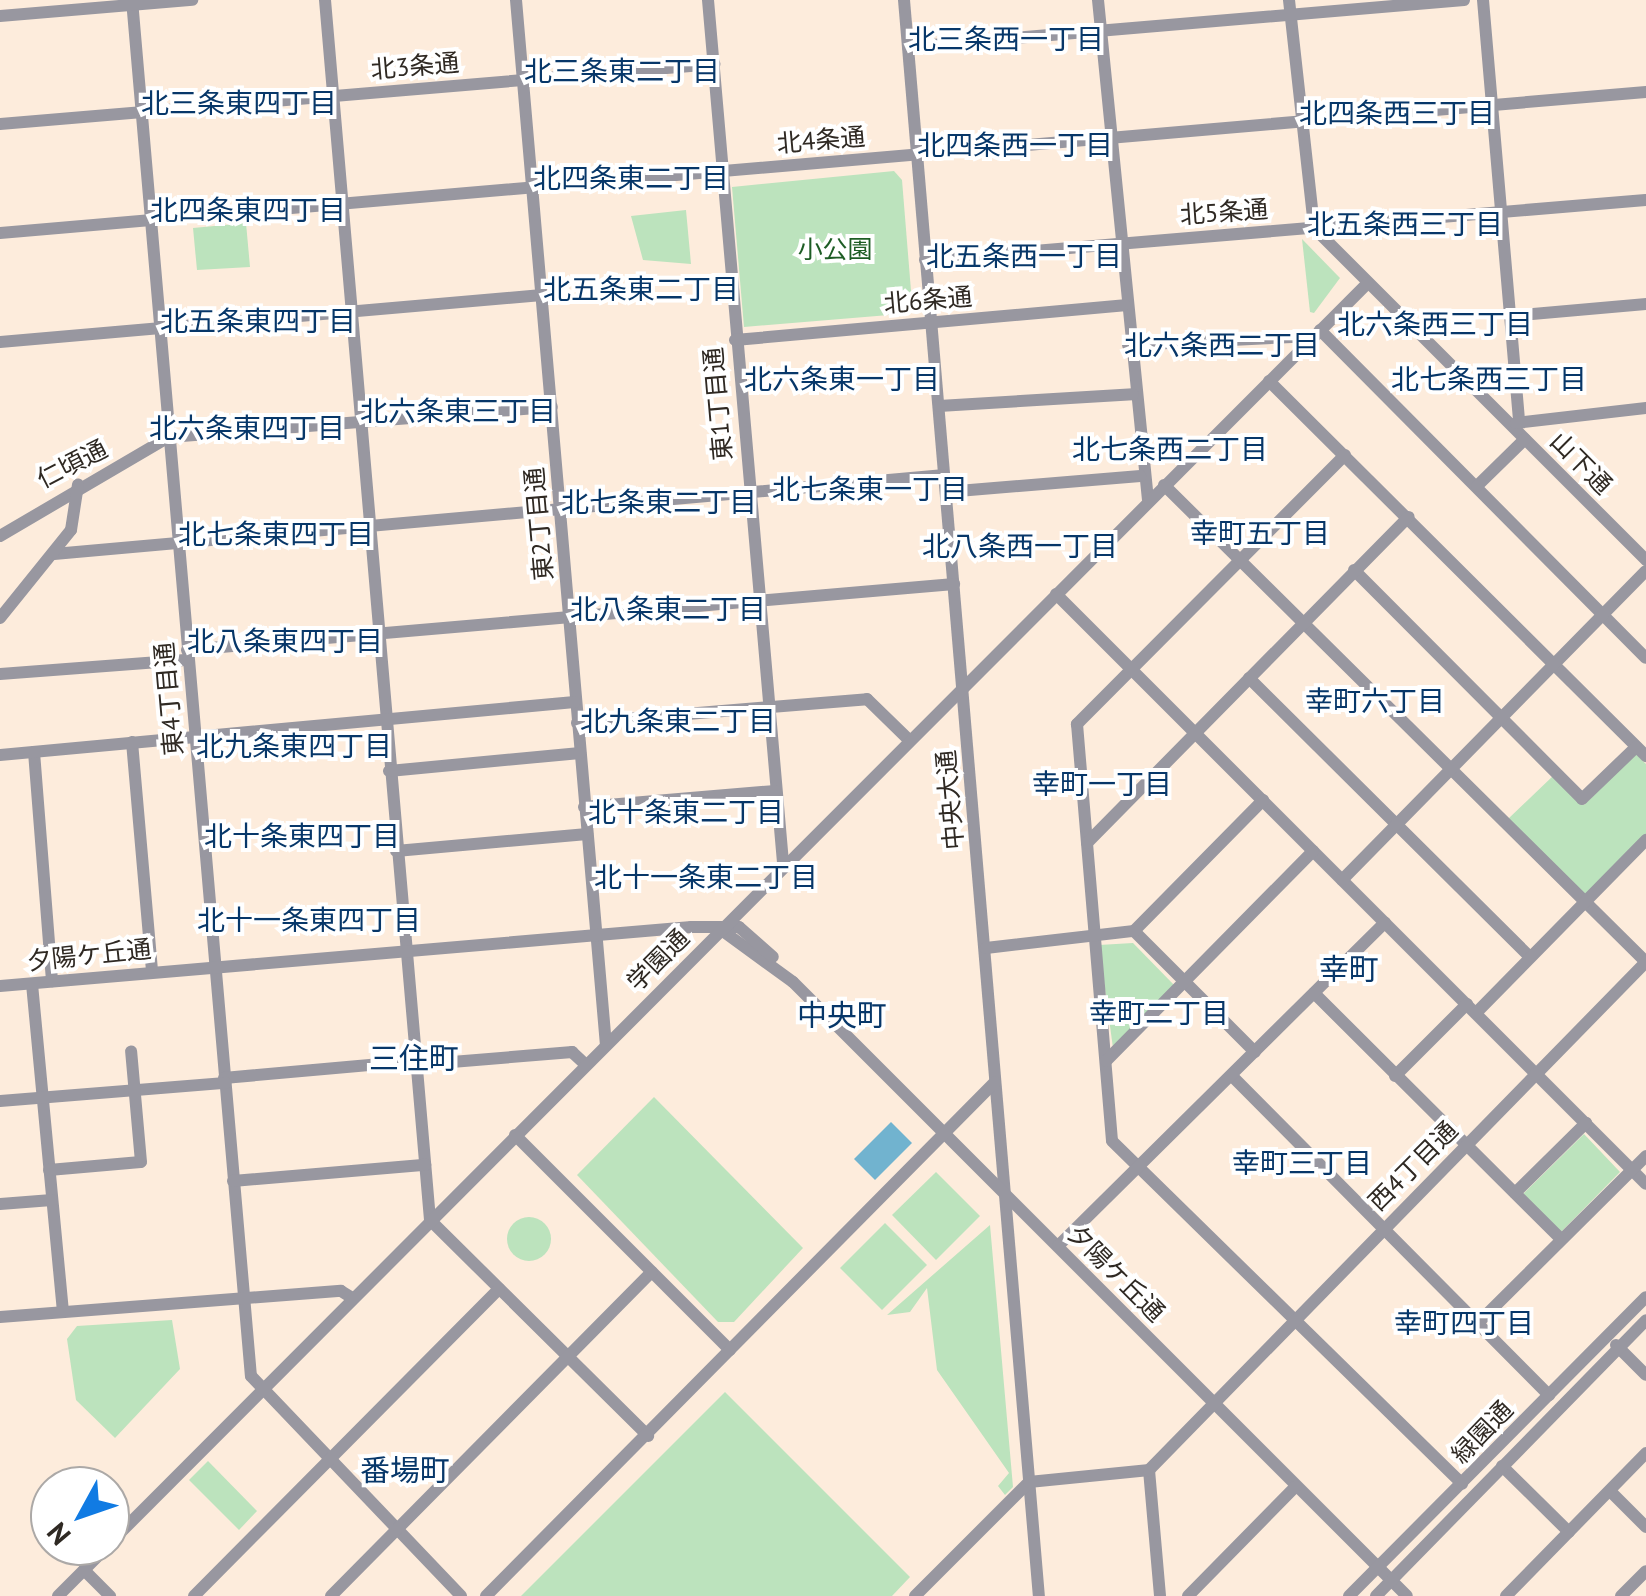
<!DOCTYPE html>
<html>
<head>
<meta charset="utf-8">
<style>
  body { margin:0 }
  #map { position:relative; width:1646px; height:1596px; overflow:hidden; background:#fdecdc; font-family:"PT Sans","Noto Sans JP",sans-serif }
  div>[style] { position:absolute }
  .green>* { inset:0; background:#bce3bd }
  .round { border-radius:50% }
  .water>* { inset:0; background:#71b3cf }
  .minor>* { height:12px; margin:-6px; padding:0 6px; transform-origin:6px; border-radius:6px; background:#9897a0 }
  span { translate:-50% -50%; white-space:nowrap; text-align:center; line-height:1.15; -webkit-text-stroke:8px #fff; paint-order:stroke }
  .street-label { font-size:25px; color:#2f2923 }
  .park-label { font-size:25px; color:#1e5d25 }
  .neighbourhood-label { font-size:28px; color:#073769 }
  .quarter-label { font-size:30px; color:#073769 }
  .north { position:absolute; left:30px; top:1466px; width:100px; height:100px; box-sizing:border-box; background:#fff; border:2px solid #aca9a7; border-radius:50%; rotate:230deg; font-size:28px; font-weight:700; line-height:40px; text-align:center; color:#2f2923 }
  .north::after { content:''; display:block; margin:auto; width:35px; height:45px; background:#117be3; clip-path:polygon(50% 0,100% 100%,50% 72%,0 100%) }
</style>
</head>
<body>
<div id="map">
  <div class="green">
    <div style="clip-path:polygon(894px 171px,902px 180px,912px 303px,901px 314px,744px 327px,732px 187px)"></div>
    <div style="clip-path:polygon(686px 210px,691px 264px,643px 260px,631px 216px)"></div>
    <div style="clip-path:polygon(246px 223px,250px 267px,197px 270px,193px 228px)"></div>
    <div style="clip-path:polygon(1302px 239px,1340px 278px,1314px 313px,1310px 312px)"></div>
    <div style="clip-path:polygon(1636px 754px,1646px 764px,1646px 835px,1586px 896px,1508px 819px,1554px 775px,1584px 805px)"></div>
    <div style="clip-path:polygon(1133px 943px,1176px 987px,1113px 1048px,1099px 945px)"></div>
    <div style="clip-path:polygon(654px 1097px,803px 1248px,734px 1322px,718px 1322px,577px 1175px)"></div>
    <div style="clip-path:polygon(1584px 1134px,1620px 1172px,1560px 1233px,1522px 1195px)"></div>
    <div style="clip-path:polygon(936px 1172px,980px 1216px,936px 1260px,892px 1215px)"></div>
    <div class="round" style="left:507px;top:1217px;width:44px;height:44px"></div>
    <div style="clip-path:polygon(885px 1223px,927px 1265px,882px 1310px,840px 1268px)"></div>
    <div style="clip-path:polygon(990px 1225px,1013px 1487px,1005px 1495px,998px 1486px,1009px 1473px,937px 1370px,927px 1288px,910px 1312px,887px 1315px)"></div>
    <div style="clip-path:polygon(172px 1320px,180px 1369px,115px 1438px,76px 1400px,67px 1339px,77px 1326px)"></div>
    <div style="clip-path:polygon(725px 1392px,910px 1577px,892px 1596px,521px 1596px)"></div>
    <div style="clip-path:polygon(208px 1461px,257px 1511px,239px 1530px,189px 1480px)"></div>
  </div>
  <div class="water">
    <div style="clip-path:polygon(891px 1122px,912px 1143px,875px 1180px,854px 1159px)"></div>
  </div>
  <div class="minor">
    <div style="left:132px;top:0;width:1381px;rotate:85.06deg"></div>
    <div style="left:251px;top:1376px;width:304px;rotate:46.3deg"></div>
    <div style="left:325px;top:0;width:1225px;rotate:85.08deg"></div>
    <div style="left:430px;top:1220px;width:307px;rotate:44.7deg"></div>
    <div style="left:516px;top:0;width:1049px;rotate:85.08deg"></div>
    <div style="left:708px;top:0;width:866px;rotate:85.03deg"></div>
    <div style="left:904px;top:0;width:1602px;rotate:85.17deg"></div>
    <div style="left:1098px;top:0;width:502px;rotate:84.29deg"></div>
    <div style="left:1289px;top:0;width:229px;rotate:83.7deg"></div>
    <div style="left:1314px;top:228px;width:470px;rotate:45deg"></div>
    <div style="left:1483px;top:0;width:421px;rotate:85.1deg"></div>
    <div style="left:0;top:16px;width:193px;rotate:-4.8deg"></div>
    <div style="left:908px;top:47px;width:558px;rotate:-4.83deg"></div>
    <div style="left:0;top:124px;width:717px;rotate:-4.8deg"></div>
    <div style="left:0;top:233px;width:1652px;rotate:-4.9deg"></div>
    <div style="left:925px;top:260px;width:723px;rotate:-4.76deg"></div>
    <div style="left:1511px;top:316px;width:136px;rotate:-5.1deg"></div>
    <div style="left:1320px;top:330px;width:462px;rotate:45.2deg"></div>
    <div style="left:735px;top:340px;width:391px;rotate:-5.1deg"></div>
    <div style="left:0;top:342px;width:544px;rotate:-4.96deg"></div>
    <div style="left:1128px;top:345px;width:186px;rotate:-2.8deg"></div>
    <div style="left:1269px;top:381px;width:532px;rotate:44.85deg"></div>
    <div style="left:939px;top:406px;width:194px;rotate:-3.5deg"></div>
    <div style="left:1516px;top:423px;width:131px;rotate:-6.6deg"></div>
    <div style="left:1345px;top:455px;width:380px;rotate:134.9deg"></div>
    <div style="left:1077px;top:724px;width:418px;rotate:85.2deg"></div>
    <div style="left:1112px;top:1141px;width:490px;rotate:44.4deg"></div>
    <div style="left:1164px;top:485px;width:678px;rotate:44.7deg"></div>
    <div style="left:1477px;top:486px;width:67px;rotate:-44.4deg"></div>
    <div style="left:946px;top:492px;width:195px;rotate:-4.7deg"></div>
    <div style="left:0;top:536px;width:196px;rotate:-30.4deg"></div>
    <div style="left:169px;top:437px;width:384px;rotate:-4.5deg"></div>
    <div style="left:54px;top:554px;width:894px;rotate:-5.07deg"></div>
    <div style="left:1354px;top:570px;width:323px;rotate:45.1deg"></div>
    <div style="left:1582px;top:799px;width:75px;rotate:-43.9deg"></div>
    <div style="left:1056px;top:594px;width:834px;rotate:45deg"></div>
    <div style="left:0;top:618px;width:113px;rotate:-51.1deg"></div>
    <div style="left:71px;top:530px;width:46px;rotate:-81.2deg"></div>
    <div style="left:187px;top:650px;width:770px;rotate:-4.92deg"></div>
    <div style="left:0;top:674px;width:189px;rotate:-4.3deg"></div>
    <div style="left:1249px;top:678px;width:396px;rotate:44.8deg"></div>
    <div style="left:577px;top:723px;width:291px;rotate:-4.7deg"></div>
    <div style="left:867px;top:699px;width:60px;rotate:44.3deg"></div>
    <div style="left:132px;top:742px;width:230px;rotate:85deg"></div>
    <div style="left:34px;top:752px;width:230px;rotate:85.5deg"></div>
    <div style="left:0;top:755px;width:577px;rotate:-5.27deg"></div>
    <div style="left:389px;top:771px;width:192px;rotate:-5.4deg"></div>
    <div style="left:584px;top:807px;width:192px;rotate:-4.8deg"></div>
    <div style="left:1087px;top:843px;width:458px;rotate:-45.4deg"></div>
    <div style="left:396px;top:851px;width:192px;rotate:-5.1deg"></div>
    <div style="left:1342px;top:880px;width:433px;rotate:-45.5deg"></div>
    <div style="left:720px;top:929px;width:90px;rotate:36deg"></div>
    <div style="left:793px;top:982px;width:868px;rotate:45deg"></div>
    <div style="left:1134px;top:931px;width:171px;rotate:45deg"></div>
    <div style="left:986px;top:948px;width:149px;rotate:-6.6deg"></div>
    <div style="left:1134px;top:931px;width:184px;rotate:-45.4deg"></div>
    <div style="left:32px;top:984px;width:329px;rotate:84.6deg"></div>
    <div style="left:0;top:986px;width:694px;rotate:-4.88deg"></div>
    <div style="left:691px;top:927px;width:48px"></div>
    <div style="left:739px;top:927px;width:45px;rotate:41.4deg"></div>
    <div style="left:1314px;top:993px;width:349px;rotate:44.9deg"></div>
    <div style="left:1476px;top:1013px;width:243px;rotate:-45.5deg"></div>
    <div style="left:1106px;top:1061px;width:295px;rotate:-45.4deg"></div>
    <div style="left:415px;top:1065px;width:158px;rotate:-4.7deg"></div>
    <div style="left:572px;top:1052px;width:19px;rotate:43deg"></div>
    <div style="left:1232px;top:1076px;width:450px;rotate:45.2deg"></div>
    <div style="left:1395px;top:1076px;width:102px;rotate:-45deg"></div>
    <div style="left:224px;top:1078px;width:191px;rotate:-5.1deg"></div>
    <div style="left:0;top:1101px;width:226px;rotate:-4.6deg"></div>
    <div style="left:515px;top:1135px;width:304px;rotate:45deg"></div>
    <div style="left:49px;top:1170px;width:92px;rotate:-5deg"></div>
    <div style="left:141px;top:1162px;width:111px;rotate:-95.1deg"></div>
    <div style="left:233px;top:1181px;width:193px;rotate:-4.8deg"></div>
    <div style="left:1515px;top:1193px;width:100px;rotate:-44.6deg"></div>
    <div style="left:0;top:1204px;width:52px;rotate:-4.4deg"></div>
    <div style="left:1058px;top:1246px;width:460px;rotate:-44.7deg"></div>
    <div style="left:0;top:1317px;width:342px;rotate:-4.4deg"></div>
    <div style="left:341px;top:1291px;width:13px;rotate:32deg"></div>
    <div style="left:1478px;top:1323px;width:237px;rotate:-44.8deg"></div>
    <div style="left:1616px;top:1345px;width:42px;rotate:45deg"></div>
    <div style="left:1502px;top:1466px;width:94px;rotate:44.6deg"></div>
    <div style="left:1149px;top:1470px;width:126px;rotate:85deg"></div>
    <div style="left:1610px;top:1491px;width:51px;rotate:45deg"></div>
    <div style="left:110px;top:1543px;width:1780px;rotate:-45.05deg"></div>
    <div style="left:84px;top:1570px;width:37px;rotate:45deg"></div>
    <div style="left:58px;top:1596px;width:71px;rotate:-45deg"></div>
    <div style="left:194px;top:1596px;width:433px;rotate:-45.2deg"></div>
    <div style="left:331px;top:1596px;width:456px;rotate:-45.3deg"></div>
    <div style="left:486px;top:1596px;width:723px;rotate:-45.28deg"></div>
    <div style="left:915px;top:1596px;width:161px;rotate:-45deg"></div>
    <div style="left:1029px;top:1482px;width:121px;rotate:-5.7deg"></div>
    <div style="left:1149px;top:1470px;width:711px;rotate:-45.63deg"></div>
    <div style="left:1188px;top:1596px;width:154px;rotate:-45.5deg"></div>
    <div style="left:1349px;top:1596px;width:421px;rotate:-45.2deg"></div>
    <div style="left:1376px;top:1596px;width:386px;rotate:-45.6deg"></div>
    <div style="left:1506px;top:1596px;width:200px;rotate:-45.6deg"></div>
    <div style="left:1621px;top:1596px;width:35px;rotate:-45deg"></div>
  </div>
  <div class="street-label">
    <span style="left:415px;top:66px;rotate:-5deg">北3条通</span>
    <span style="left:821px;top:140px;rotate:-5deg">北4条通</span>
    <span style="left:1224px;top:212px;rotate:-4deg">北5条通</span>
    <span style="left:928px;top:300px;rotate:-5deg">北6条通</span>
    <span style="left:718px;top:404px;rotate:-95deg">東1丁目通</span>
    <span style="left:1581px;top:463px;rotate:45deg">山下通</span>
    <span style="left:72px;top:464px;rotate:-27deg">仁頃通</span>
    <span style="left:539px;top:524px;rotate:-95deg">東2丁目通</span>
    <span style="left:169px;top:699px;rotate:-95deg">東4丁目通</span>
    <span style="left:950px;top:800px;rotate:-95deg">中央大通</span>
    <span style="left:89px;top:955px;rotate:-6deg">夕陽ケ丘通</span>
    <span style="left:658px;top:960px;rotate:-45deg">学園通</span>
    <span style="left:1413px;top:1166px;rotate:-45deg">西4丁目通</span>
    <span style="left:1116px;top:1273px;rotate:45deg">夕陽ケ丘通</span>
    <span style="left:1482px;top:1432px;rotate:-46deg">緑園通</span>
  </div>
  <div class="park-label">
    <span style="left:835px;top:249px">小公園</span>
  </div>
  <div class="neighbourhood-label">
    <span style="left:1006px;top:39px">北三条西一丁目</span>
    <span style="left:622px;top:71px">北三条東二丁目</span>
    <span style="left:239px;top:103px">北三条東四丁目</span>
    <span style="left:1397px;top:113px">北四条西三丁目</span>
    <span style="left:1015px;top:145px">北四条西一丁目</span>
    <span style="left:631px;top:178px">北四条東二丁目</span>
    <span style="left:248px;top:210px">北四条東四丁目</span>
    <span style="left:1405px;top:224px">北五条西三丁目</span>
    <span style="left:1024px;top:256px">北五条西一丁目</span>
    <span style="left:641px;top:289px">北五条東二丁目</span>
    <span style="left:258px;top:321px">北五条東四丁目</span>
    <span style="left:1435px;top:324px">北六条西三丁目</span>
    <span style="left:1222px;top:345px">北六条西二丁目</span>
    <span style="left:842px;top:379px">北六条東一丁目</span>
    <span style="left:1489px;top:379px">北七条西三丁目</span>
    <span style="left:458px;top:411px">北六条東三丁目</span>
    <span style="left:247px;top:428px">北六条東四丁目</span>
    <span style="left:1170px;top:449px">北七条西二丁目</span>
    <span style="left:870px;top:489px">北七条東一丁目</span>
    <span style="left:659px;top:502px">北七条東二丁目</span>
    <span style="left:1260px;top:533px">幸町五丁目</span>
    <span style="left:276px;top:534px">北七条東四丁目</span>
    <span style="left:1020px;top:546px">北八条西一丁目</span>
    <span style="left:668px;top:609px">北八条東二丁目</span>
    <span style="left:285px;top:641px">北八条東四丁目</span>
    <span style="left:1375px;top:701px">幸町六丁目</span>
    <span style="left:678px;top:721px">北九条東二丁目</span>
    <span style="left:294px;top:746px">北九条東四丁目</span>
    <span style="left:1102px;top:784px">幸町一丁目</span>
    <span style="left:686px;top:812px">北十条東二丁目</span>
    <span style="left:302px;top:836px">北十条東四丁目</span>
    <span style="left:706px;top:877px">北十一条東二丁目</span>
    <span style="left:309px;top:920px">北十一条東四丁目</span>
    <span style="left:1159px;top:1013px">幸町二丁目</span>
    <span style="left:1302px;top:1163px">幸町三丁目</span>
    <span style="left:1464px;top:1323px">幸町四丁目</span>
  </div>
  <div class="quarter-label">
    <span style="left:1349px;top:969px">幸町</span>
    <span style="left:842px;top:1015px">中央町</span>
    <span style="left:414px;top:1058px">三住町</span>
    <span style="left:405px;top:1470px">番場町</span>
  </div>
  <div class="north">N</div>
</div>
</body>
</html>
